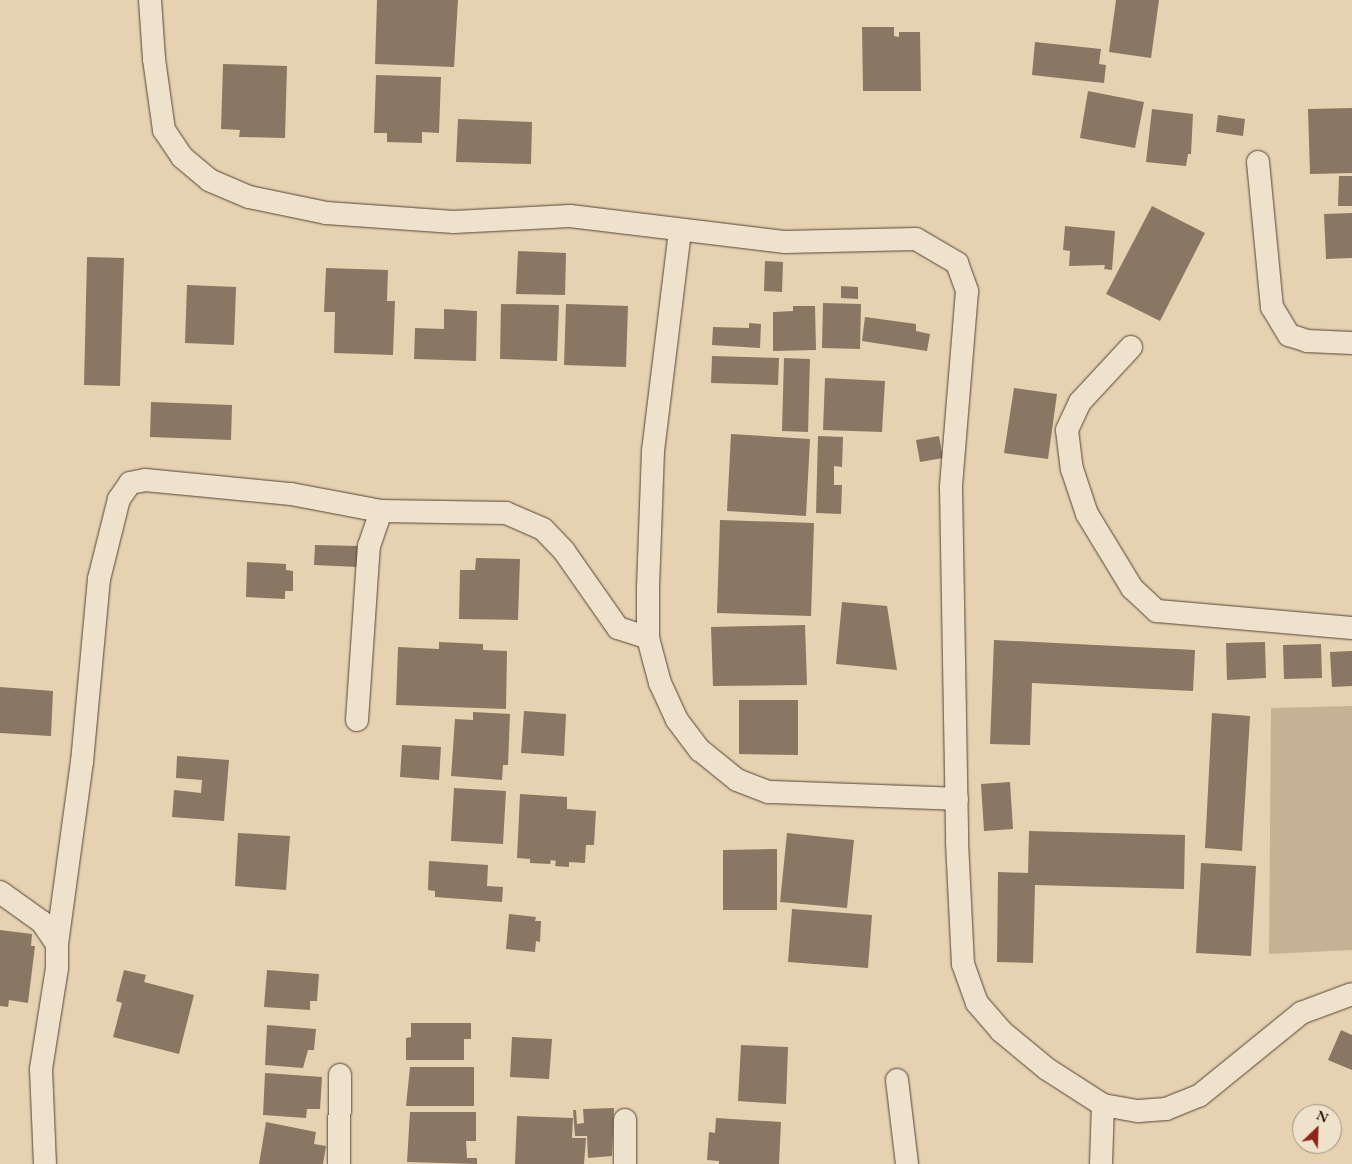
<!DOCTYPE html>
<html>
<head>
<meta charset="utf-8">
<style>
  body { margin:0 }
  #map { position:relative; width:1352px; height:1164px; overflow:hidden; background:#e6d2b1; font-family:"EB Garamond",serif }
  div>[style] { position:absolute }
  .green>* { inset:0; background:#c5b295 }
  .building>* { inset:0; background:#897763 }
  .roads { filter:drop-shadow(0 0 1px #554437) drop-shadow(0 0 1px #554437) }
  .street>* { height:22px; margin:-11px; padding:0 11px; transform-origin:11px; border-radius:11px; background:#efe2cc }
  span { translate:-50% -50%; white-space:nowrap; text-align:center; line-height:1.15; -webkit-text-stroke:5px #efe2cc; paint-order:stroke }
  .north { position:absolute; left:1292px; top:1104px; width:50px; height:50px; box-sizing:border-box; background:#efe2cc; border:1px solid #9e9080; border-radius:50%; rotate:24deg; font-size:14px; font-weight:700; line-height:20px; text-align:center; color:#25140e }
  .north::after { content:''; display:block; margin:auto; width:18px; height:22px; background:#8f2418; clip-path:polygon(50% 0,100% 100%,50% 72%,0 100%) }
</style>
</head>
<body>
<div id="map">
  <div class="green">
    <div style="clip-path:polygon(1352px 706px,1352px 950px,1269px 954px,1271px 708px)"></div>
  </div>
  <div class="building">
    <div style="clip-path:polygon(377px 0,458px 0,454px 67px,375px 64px)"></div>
    <div style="clip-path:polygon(1116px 0,1159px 0,1151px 58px,1109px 52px)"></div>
    <div style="clip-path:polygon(862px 27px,894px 27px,894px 36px,899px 37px,899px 32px,920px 32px,921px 91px,863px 91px)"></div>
    <div style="clip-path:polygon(1035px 42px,1101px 49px,1099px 64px,1106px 65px,1104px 83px,1032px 75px)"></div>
    <div style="clip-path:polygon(223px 64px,287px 66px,285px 138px,239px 137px,240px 130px,221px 129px)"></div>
    <div style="clip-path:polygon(376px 75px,441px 77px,439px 133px,422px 132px,422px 143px,387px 142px,387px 133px,374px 133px)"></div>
    <div style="clip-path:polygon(1088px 91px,1144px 102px,1135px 148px,1080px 138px)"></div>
    <div style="clip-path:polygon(1352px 108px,1352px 173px,1310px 174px,1308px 109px)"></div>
    <div style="clip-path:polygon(1152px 109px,1193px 114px,1191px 154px,1188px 154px,1186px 166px,1146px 162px)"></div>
    <div style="clip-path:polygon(1218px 115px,1245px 119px,1243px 136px,1216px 132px)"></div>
    <div style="clip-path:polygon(458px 119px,532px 122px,531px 164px,456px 162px)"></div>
    <div style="clip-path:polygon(1339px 176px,1352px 176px,1352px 206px,1338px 206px)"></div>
    <div style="clip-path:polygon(1152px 206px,1205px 233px,1160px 321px,1106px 294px)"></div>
    <div style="clip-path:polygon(1352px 213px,1352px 258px,1326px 259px,1324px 214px)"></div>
    <div style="clip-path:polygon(1065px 226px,1115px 231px,1112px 270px,1104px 269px,1105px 265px,1069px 266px,1070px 251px,1063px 250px)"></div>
    <div style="clip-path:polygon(518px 251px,566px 253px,565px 295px,516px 294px)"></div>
    <div style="clip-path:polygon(87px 257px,124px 258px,120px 386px,84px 385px)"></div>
    <div style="clip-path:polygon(765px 261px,783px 262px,782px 292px,764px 291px)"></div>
    <div style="clip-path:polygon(326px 268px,388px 270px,387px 301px,395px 301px,393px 355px,334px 353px,335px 312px,324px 312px)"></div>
    <div style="clip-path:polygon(187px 285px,236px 287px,234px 345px,185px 343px)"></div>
    <div style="clip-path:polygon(841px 286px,858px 287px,858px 299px,841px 298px)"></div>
    <div style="clip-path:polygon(823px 303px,861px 304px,860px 349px,822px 348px)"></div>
    <div style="clip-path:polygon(501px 304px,559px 305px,557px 361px,500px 359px)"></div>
    <div style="clip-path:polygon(566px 304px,628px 306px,626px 367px,564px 365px)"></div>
    <div style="clip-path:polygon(793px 306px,815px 306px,816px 350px,773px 351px,773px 312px,793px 311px)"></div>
    <div style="clip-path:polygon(444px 309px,477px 311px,476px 361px,414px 359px,415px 328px,444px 329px)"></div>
    <div style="clip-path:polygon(865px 317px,916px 324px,916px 331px,930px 334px,927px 351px,862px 341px)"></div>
    <div style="clip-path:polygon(749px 323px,761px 324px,760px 348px,712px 345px,713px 327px,749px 328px)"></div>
    <div style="clip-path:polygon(712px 356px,779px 358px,778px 385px,711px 383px)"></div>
    <div style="clip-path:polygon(784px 358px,810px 359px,808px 432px,782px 431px)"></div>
    <div style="clip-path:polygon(825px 378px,885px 381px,882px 432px,823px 430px)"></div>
    <div style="clip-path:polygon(1014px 388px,1057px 394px,1048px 459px,1004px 453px)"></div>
    <div style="clip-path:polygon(151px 402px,232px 405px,231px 440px,150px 437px)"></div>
    <div style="clip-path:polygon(731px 434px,810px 439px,806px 516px,727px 511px)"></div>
    <div style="clip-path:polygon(818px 436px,843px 437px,842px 467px,834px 466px,834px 485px,842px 485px,841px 514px,816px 513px)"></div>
    <div style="clip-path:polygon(939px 436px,943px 458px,920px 462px,916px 440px)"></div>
    <div style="clip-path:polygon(720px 520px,814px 523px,811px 616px,717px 613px)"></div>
    <div style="clip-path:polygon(315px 545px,358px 546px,358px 567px,314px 565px)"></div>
    <div style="clip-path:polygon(476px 558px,520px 559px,518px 620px,459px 619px,460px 570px,475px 570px)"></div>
    <div style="clip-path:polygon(247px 562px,286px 564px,286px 570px,293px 571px,293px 591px,285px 591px,285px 599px,246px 597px)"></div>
    <div style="clip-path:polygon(842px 602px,887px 606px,897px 670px,836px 664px)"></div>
    <div style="clip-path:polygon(805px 625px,807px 685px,713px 686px,711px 627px)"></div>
    <div style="clip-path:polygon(994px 640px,1195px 650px,1193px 691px,1032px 683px,1030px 745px,990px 744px)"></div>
    <div style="clip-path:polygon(439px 642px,483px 644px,483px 650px,507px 651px,506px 709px,396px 705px,398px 647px,439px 649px)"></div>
    <div style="clip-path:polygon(1265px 642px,1266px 678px,1227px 680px,1226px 643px)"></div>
    <div style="clip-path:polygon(1321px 644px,1322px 678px,1284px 679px,1283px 645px)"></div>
    <div style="clip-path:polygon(1352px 651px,1352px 686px,1332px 687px,1330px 652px)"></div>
    <div style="clip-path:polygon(0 687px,53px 691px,51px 736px,0 733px)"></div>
    <div style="clip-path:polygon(739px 700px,798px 700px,798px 755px,739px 754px)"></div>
    <div style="clip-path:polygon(524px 711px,566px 714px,564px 756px,521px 753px)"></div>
    <div style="clip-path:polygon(473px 712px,510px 714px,508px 765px,503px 765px,502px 780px,451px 776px,455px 719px,473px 720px)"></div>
    <div style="clip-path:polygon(1212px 713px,1250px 716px,1242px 851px,1205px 848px)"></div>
    <div style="clip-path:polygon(402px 745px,441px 747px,439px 780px,400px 777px)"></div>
    <div style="clip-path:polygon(177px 756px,229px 760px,224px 821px,172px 817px,174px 790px,201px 793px,202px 780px,176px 778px)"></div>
    <div style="clip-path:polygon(1010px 782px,1013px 829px,984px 831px,981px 784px)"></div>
    <div style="clip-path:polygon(454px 788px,506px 791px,503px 844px,451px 841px)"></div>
    <div style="clip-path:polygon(520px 794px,567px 797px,567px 809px,596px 811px,594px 845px,586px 845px,585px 863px,569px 862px,569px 867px,555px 866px,556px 861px,551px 860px,550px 864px,530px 863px,530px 859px,517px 858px)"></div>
    <div style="clip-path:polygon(1029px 831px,1185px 835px,1184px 889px,1035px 885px,1033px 963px,997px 962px,998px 872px,1028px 873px)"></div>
    <div style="clip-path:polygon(238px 833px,290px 836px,286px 890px,235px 886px)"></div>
    <div style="clip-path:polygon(787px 833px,854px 840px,847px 908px,780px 902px)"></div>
    <div style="clip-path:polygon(777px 849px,777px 910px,723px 910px,723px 850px)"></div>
    <div style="clip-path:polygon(429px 861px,488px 865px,487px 886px,503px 887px,502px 902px,435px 897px,435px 891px,428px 890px)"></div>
    <div style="clip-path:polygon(1201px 863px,1256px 866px,1251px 956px,1196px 953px)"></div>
    <div style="clip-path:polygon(792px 909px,872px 915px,868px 968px,788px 962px)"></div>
    <div style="clip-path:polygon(509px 914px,536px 917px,535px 921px,541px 921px,540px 942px,536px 941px,535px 952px,506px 949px)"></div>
    <div style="clip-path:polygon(0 930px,32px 934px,31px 946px,35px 946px,28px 1003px,9px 1000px,8px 1007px,0 1006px)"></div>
    <div style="clip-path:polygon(124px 970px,146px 975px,144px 982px,194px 995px,179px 1054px,113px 1037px,122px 1003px,116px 1001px)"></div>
    <div style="clip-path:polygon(267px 970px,319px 974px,317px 1001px,310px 1001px,310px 1010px,264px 1007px)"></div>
    <div style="clip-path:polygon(411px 1023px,471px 1023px,471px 1039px,464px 1039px,464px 1060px,406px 1060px,406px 1038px,411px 1037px)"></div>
    <div style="clip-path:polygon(267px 1025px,316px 1029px,314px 1050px,308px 1050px,303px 1068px,265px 1065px)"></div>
    <div style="clip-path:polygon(1341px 1030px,1352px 1035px,1352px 1070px,1328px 1060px)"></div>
    <div style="clip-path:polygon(512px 1037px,552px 1039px,549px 1079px,510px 1077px)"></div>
    <div style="clip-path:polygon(741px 1045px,788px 1047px,786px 1104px,738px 1101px)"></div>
    <div style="clip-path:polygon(410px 1067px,474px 1067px,474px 1106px,406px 1106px)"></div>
    <div style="clip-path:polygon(265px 1073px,322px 1077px,320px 1109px,307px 1109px,306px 1118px,263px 1115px)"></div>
    <div style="clip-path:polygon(614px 1108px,612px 1156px,588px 1158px,587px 1136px,575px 1136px,573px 1110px,576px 1110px,577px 1124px,584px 1123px,583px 1109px)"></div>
    <div style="clip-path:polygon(410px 1112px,476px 1112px,476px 1141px,466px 1141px,467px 1158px,477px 1158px,477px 1164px,407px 1162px)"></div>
    <div style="clip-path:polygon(517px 1116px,573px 1118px,572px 1138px,586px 1138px,584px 1164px,515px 1164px)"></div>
    <div style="clip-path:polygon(716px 1118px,781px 1122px,779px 1164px,719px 1164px,719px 1161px,707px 1160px,709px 1132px,715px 1133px)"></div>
    <div style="clip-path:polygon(266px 1122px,316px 1132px,314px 1144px,326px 1146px,323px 1164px,259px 1164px)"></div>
  </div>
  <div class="roads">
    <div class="street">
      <div style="left:150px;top:0;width:59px;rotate:86.1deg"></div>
      <div style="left:154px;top:59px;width:72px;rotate:82deg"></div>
      <div style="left:164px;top:130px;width:32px;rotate:56deg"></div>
      <div style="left:182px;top:157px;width:35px;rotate:40deg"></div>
      <div style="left:209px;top:180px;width:43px;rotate:23deg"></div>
      <div style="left:249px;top:197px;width:79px;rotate:11.7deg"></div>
      <div style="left:326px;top:213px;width:128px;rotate:4deg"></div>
      <div style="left:454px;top:222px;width:116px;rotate:-3deg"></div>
      <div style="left:570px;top:216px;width:217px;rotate:6.9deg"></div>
      <div style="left:785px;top:242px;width:131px;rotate:-1.3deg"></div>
      <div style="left:916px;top:239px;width:48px;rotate:30.3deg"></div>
      <div style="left:957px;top:263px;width:30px;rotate:70deg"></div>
      <div style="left:967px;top:291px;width:197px;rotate:94.7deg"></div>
      <div style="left:951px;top:487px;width:355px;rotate:89deg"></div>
      <div style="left:957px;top:842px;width:122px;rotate:87.2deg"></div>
      <div style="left:963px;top:964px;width:41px;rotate:70.3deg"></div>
      <div style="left:977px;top:1003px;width:37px;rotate:49deg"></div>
      <div style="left:1001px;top:1031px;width:60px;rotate:39.6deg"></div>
      <div style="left:1047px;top:1069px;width:67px;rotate:32.7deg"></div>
      <div style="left:1103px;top:1105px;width:36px;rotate:10deg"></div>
      <div style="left:1138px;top:1111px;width:28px;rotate:-4deg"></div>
      <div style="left:1166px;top:1109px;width:35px;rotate:-22deg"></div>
      <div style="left:1199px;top:1096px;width:132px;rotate:-39.1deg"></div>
      <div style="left:1301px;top:1013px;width:54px;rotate:-20.4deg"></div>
      <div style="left:1258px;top:162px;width:146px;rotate:84.5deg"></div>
      <div style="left:1272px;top:307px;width:33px;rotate:59deg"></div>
      <div style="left:1289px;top:335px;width:19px;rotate:18deg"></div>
      <div style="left:1307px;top:341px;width:45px;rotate:2.5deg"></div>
      <div style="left:680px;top:231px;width:222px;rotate:97deg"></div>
      <div style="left:653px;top:451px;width:139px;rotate:92.1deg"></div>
      <div style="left:648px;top:590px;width:48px;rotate:90deg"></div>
      <div style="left:648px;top:638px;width:47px;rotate:75.1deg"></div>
      <div style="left:660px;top:683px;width:41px;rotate:65.3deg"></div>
      <div style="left:677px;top:720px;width:38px;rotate:53deg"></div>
      <div style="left:700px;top:750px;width:48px;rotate:39deg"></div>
      <div style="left:737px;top:780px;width:34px;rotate:21deg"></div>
      <div style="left:769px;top:792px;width:188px;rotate:2.1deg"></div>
      <div style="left:1131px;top:347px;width:75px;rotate:132.8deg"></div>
      <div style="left:1080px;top:402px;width:31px;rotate:115deg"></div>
      <div style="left:1067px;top:430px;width:39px;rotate:83deg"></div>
      <div style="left:1072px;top:469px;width:47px;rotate:71.6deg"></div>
      <div style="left:1087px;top:514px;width:87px;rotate:58.7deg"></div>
      <div style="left:1132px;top:588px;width:34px;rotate:43deg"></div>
      <div style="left:1157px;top:611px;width:196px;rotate:5deg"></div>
      <div style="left:357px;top:720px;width:174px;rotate:-86.1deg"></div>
      <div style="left:369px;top:546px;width:37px;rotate:-71deg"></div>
      <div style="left:0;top:892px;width:52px;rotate:35.5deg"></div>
      <div style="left:42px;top:922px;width:27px;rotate:56deg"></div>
      <div style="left:57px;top:944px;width:24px;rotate:90deg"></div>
      <div style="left:57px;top:968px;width:102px;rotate:99deg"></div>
      <div style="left:41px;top:1069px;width:95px;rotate:87.6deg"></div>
      <div style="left:57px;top:944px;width:184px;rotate:-82.2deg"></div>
      <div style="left:82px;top:762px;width:184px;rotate:-84.7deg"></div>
      <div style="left:99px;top:579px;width:82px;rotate:-76deg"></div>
      <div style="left:119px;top:499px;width:19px;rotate:-55deg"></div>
      <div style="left:130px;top:483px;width:15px;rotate:-11deg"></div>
      <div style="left:145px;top:480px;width:147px;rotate:5.5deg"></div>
      <div style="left:291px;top:494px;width:92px;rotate:10.7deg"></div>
      <div style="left:381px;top:511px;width:125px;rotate:0.9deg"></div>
      <div style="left:506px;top:513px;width:40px;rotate:23.4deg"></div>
      <div style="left:543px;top:529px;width:30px;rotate:46deg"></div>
      <div style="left:564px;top:551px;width:94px;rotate:55deg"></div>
      <div style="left:618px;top:628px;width:32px;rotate:18deg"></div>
      <div style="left:897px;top:1080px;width:85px;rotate:83.2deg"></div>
      <div style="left:339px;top:1164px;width:89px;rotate:-89.4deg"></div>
      <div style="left:625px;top:1164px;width:44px;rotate:-90deg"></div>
      <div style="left:1101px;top:1164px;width:59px;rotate:-88.1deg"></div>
    </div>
  </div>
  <div class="north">N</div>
</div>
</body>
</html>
